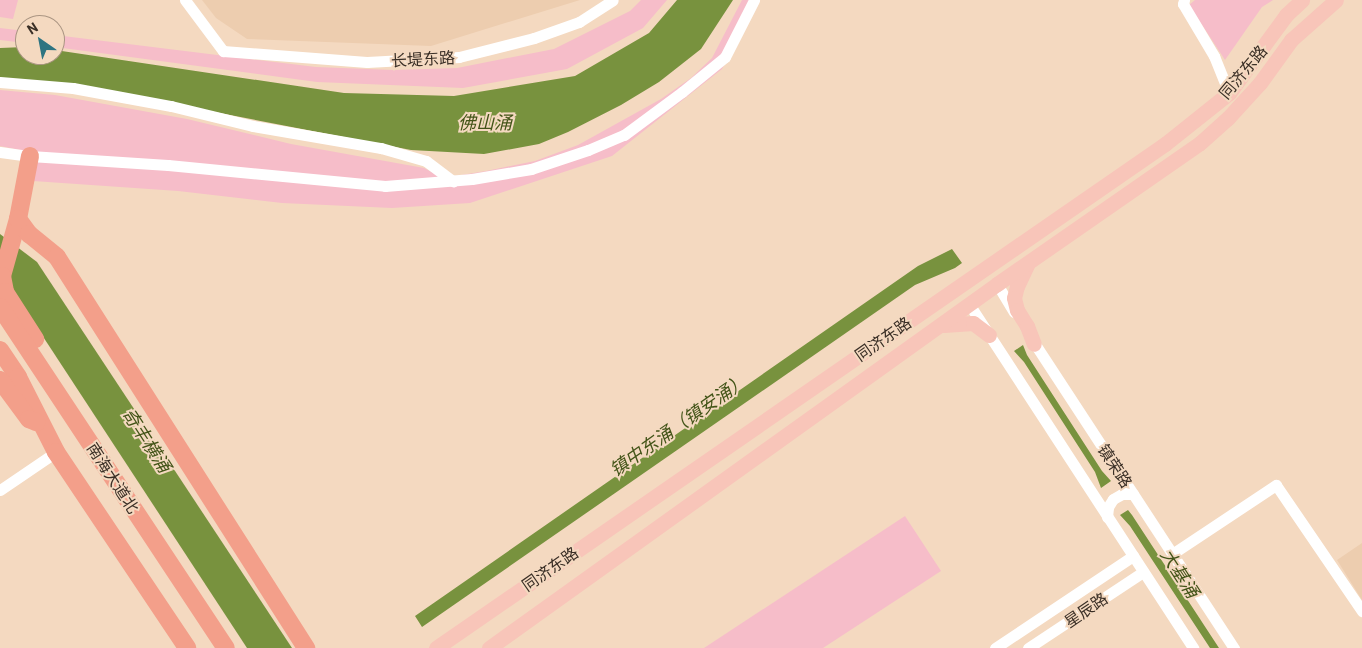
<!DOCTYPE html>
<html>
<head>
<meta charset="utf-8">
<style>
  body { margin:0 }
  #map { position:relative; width:1362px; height:648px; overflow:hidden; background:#f4d9c0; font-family:Barlow,"Noto Sans SC",sans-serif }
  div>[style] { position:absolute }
  .built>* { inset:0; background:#edcdaf }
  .green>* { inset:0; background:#f6bdc9 }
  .water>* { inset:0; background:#78923e }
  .minor>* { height:11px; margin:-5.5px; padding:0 5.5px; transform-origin:5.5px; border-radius:5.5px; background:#fff }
  .major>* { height:15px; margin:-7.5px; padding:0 7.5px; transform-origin:7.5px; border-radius:7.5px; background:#f8c5b9 }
  .highway>* { height:18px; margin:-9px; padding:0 9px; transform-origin:9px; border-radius:9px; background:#f39f8a }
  span { translate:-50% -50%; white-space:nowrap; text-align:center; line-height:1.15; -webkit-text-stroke:4px #f4d9c0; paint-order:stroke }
  .street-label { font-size:16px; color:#3a2f26 }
  .water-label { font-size:18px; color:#435418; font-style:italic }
  .north { position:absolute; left:15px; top:15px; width:50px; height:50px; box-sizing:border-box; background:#f4d9c0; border:1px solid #aa9582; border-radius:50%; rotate:327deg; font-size:14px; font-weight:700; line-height:20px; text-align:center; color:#3a2f26 }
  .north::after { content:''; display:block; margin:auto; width:18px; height:22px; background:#2e7481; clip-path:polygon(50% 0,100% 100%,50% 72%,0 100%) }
</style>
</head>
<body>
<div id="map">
  <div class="built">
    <div style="clip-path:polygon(202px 0,580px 0,431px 46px,247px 39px,216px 18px)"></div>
    <div style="clip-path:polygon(1362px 543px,1362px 600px,1337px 560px)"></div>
  </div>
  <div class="green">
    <div style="clip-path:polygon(0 0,18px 0,13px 19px,0 17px)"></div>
    <div style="clip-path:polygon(641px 0,667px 0,643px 28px,567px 69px,463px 88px,317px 82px,55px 47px,55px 35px,316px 67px,394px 70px,457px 68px,554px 49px,630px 11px)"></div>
    <div style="clip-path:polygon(742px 0,759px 0,722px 69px,612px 156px,470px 203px,392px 208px,282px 203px,178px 191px,33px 181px,35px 153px,0 146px,0 90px,55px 95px,187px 119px,291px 144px,424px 168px,443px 178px,486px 171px,535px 161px,578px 145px,661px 99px,691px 78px,712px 58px)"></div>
    <div style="clip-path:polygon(1195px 0,1273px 0,1262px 7px,1225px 60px,1189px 5px)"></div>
    <div style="clip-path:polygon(0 28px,25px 31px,25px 43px,0 40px)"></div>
    <div style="clip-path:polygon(905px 516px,941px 571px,823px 648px,704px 648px)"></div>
  </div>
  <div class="water">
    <div style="clip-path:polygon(677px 0,733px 0,701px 49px,659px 82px,621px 105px,568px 132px,539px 144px,484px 154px,411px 150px,64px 83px,0 80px,0 48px,25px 47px,25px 55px,55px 55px,55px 50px,344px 93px,454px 96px,575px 76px,649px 33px)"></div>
    <div style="clip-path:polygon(0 234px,37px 262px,292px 648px,247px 648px,0 271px)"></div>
    <div style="clip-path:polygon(952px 249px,962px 263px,955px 268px,915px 285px,422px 627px,415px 616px,918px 266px)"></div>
    <div style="clip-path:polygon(1023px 345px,1027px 355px,1102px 471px,1111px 481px,1101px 488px,1095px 472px,1024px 362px,1014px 351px)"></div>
    <div style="clip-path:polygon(1128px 510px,1132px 515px,1219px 648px,1210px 648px,1130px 526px,1120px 515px)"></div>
  </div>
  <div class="minor">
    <div style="left:185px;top:0;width:64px;rotate:53.3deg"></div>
    <div style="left:223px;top:51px;width:144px;rotate:4.4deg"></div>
    <div style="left:367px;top:62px;width:92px;rotate:-3.1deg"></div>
    <div style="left:459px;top:57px;width:77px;rotate:-14.2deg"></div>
    <div style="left:534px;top:38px;width:48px;rotate:-19.6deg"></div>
    <div style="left:579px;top:22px;width:40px;rotate:-32.9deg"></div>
    <div style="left:1184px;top:0;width:4px;rotate:104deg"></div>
    <div style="left:1183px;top:4px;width:61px;rotate:59.2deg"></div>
    <div style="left:1214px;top:56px;width:40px;rotate:68deg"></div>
    <div style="left:0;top:82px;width:73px;rotate:4.7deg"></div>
    <div style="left:73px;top:88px;width:100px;rotate:10.4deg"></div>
    <div style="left:171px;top:106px;width:84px;rotate:13.7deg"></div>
    <div style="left:253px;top:126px;width:130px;rotate:9.8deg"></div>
    <div style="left:381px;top:148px;width:47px;rotate:16.1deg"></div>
    <div style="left:426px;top:161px;width:34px;rotate:37deg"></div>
    <div style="left:0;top:152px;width:30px;rotate:8deg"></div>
    <div style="left:30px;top:156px;width:138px;rotate:3.7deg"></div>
    <div style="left:168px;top:165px;width:218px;rotate:5.5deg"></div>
    <div style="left:385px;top:186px;width:87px;rotate:-4.6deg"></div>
    <div style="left:472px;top:179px;width:60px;rotate:-9.6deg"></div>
    <div style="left:531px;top:169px;width:60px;rotate:-18.4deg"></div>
    <div style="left:588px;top:150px;width:39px;rotate:-23deg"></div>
    <div style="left:624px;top:135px;width:72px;rotate:-36.6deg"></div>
    <div style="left:682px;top:92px;width:55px;rotate:-39.1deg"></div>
    <div style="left:725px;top:57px;width:64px;rotate:-63deg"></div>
    <div style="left:997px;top:284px;width:33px;rotate:59deg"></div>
    <div style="left:969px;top:304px;width:411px;rotate:56.9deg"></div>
    <div style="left:1031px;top:338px;width:371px;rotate:56.8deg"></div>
    <div style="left:0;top:490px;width:68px;rotate:-34.2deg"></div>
    <div style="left:1107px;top:517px;width:10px;rotate:-84deg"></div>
    <div style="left:1108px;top:507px;width:9px;rotate:-58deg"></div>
    <div style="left:1113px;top:499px;width:10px;rotate:-29deg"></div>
    <div style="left:1122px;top:494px;width:11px"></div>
    <div style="left:1172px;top:554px;width:125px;rotate:-33.6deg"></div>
    <div style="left:1276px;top:485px;width:153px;rotate:55.7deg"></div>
    <div style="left:995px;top:648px;width:166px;rotate:-33.7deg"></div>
    <div style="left:1028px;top:648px;width:138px;rotate:-33.5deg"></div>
  </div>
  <div class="major">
    <div style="left:1027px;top:265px;width:23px;rotate:115deg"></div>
    <div style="left:1017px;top:286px;width:12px;rotate:104deg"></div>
    <div style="left:1014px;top:298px;width:12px;rotate:76deg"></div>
    <div style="left:1017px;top:310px;width:19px;rotate:58deg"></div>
    <div style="left:1027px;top:326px;width:19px;rotate:69deg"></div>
    <div style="left:944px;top:325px;width:29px;rotate:-4deg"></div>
    <div style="left:973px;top:323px;width:20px;rotate:37deg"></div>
    <div style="left:436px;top:648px;width:886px;rotate:-34.66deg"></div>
    <div style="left:1165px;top:144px;width:82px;rotate:-38.6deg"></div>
    <div style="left:1229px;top:93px;width:97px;rotate:-53.8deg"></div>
    <div style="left:1286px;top:15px;width:22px;rotate:-43deg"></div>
    <div style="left:489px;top:648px;width:625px;rotate:-35.62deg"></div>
    <div style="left:997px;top:284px;width:247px;rotate:-34.8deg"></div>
    <div style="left:1200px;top:143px;width:38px;rotate:-42deg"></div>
    <div style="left:1228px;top:118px;width:47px;rotate:-47.6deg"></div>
    <div style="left:1260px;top:83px;width:53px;rotate:-54.2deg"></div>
    <div style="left:1291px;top:40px;width:60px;rotate:-41.6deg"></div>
  </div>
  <div class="highway">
    <div style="left:30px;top:156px;width:64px;rotate:100.8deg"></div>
    <div style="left:18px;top:219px;width:59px;rotate:105.7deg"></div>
    <div style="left:2px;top:276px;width:16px;rotate:79deg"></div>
    <div style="left:5px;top:292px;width:56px;rotate:57.4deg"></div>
    <div style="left:18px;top:219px;width:19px;rotate:54deg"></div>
    <div style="left:29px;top:234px;width:36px;rotate:39deg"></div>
    <div style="left:57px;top:257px;width:464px;rotate:57.5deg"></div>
    <div style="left:0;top:307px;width:409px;rotate:56.5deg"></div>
    <div style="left:0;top:350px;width:32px;rotate:56deg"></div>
    <div style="left:18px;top:377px;width:84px;rotate:63.1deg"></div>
    <div style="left:56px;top:452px;width:236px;rotate:56.2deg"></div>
    <div style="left:0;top:380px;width:49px;rotate:53.4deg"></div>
    <div style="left:29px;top:419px;width:8px;rotate:23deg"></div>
  </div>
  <div class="street-label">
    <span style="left:423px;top:59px;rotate:-3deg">长堤东路</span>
    <span style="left:1243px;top:72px;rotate:-50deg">同济东路</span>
    <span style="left:883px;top:339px;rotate:-35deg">同济东路</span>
    <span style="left:1115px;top:466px;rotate:57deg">镇荣路</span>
    <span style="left:113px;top:478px;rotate:57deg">南海大道北</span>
    <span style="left:550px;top:569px;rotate:-35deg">同济东路</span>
    <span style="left:1086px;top:610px;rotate:-34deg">星辰路</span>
  </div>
  <div class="water-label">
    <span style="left:485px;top:122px">佛山涌</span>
    <span style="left:678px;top:425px;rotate:-35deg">镇中东涌（镇安涌）</span>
    <span style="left:147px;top:440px;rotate:57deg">奇丰横涌</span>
    <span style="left:1180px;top:573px;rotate:57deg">大基涌</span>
  </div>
  <div class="north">N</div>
</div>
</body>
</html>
